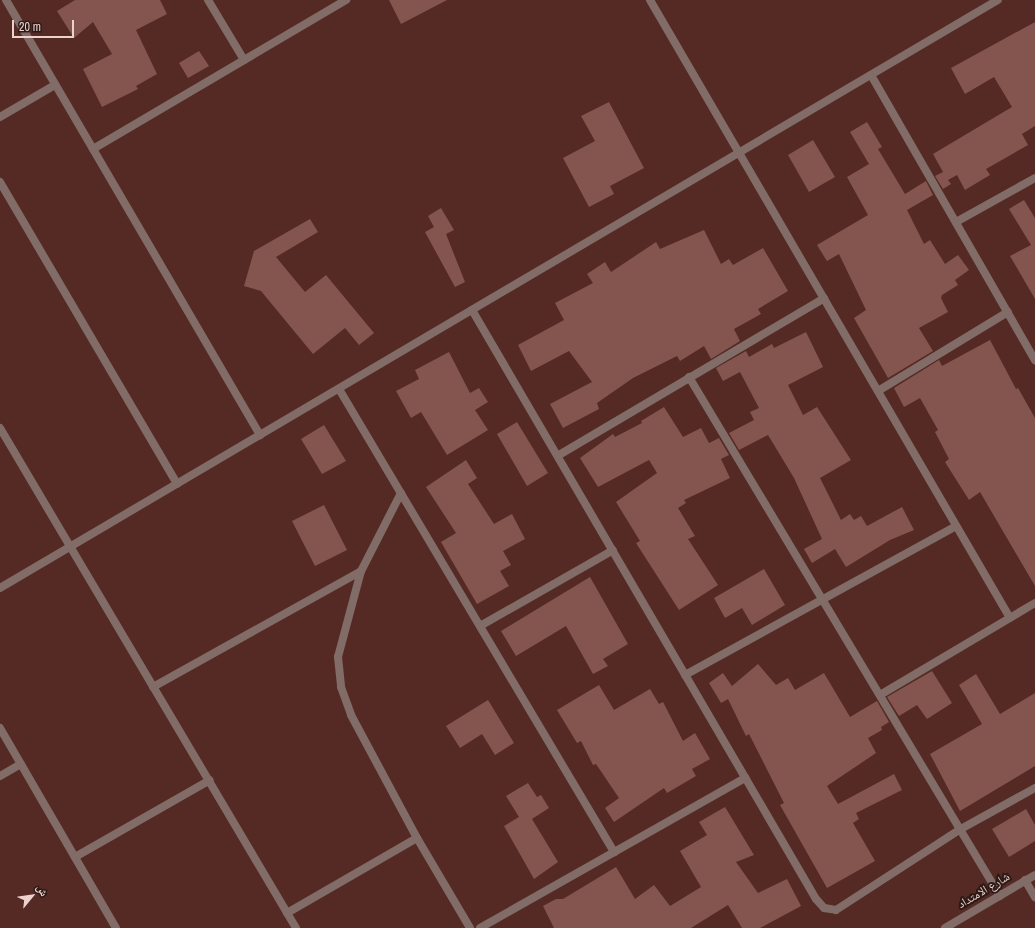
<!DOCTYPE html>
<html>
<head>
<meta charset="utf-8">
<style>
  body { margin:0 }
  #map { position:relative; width:1035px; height:928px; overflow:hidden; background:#552a24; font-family:"Archivo Narrow","Noto Naskh Arabic",sans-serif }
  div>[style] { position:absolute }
  .building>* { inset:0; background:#84554e }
  .minor>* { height:8px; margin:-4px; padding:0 4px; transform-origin:4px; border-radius:4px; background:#826c68 }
  .tertiary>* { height:8px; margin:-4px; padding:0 4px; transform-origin:4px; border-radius:4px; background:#826c68 }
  span { translate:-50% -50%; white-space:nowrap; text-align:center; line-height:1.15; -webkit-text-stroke:4px #2d1a17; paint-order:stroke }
  .street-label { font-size:12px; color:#edd1cc }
  .north { position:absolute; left:12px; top:876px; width:40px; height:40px; -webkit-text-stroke:3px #2d1a17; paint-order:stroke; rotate:61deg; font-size:11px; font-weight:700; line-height:16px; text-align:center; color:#edd1cc }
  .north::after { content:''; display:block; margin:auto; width:14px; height:18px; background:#edd1cc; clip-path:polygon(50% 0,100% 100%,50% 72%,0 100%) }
  .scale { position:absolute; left:12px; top:20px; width:62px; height:18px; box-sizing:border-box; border:2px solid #edd1cc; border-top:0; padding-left:5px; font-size:12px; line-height:14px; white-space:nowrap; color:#edd1cc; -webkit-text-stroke:3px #2d1a17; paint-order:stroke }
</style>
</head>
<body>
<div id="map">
  <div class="building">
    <div style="clip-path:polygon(75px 0,160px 0,167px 14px,136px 30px,157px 74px,136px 86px,138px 89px,102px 107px,83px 69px,112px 54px,93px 22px,74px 38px,57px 11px)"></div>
    <div style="clip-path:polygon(389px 0,447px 0,401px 24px)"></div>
    <div style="clip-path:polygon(1035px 22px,1035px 126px,1022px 134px,1028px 145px,986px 169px,990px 175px,965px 190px,957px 175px,948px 180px,951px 184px,943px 189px,935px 176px,943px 172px,933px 154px,1012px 107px,994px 77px,965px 94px,951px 68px)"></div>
    <div style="clip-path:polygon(199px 51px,209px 66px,188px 78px,179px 63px)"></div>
    <div style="clip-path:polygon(609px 102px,644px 168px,610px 186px,614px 194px,589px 207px,563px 158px,595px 141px,581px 116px)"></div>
    <div style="clip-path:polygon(867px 122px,882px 147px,878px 149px,905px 194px,926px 181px,933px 195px,907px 210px,924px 244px,930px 240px,945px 264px,958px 255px,969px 270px,955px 280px,958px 285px,942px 295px,941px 298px,948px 312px,919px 328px,933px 351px,888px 378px,854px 318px,866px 310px,839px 254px,827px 261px,817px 245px,868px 215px,847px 177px,869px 164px,850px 132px)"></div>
    <div style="clip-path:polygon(813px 140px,835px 177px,809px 192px,788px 155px)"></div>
    <div style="clip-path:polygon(1024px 200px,1035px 218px,1035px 299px,1010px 256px,1031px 245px,1009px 209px)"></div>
    <div style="clip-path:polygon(441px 208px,454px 230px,446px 234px,465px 282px,455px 287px,425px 232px,434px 227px,428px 216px)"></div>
    <div style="clip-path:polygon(310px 219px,318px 232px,276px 257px,305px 292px,326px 275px,374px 333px,359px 345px,345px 328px,313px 354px,261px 291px,244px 286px,254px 251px)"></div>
    <div style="clip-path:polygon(704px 230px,721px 264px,729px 259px,733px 265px,763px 248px,788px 291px,758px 309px,761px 314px,734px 329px,740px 341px,711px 359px,704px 346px,680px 361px,677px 356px,633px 378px,597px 403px,599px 409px,563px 428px,550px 404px,592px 382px,569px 351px,531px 371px,518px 345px,564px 320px,555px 303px,593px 283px,587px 274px,605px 262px,611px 272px,656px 242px,660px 249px)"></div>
    <div style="clip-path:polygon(806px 332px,823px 367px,788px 385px,803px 415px,817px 407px,851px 460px,820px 478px,841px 520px,850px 514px,854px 520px,861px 516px,867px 526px,902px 507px,914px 530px,890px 540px,846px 567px,835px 549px,812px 563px,804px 549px,822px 539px,794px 478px,768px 435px,739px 450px,729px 433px,754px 420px,750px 412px,759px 408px,740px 372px,723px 381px,716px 368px,746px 351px,749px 357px,772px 344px,774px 348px)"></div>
    <div style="clip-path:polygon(990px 340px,1016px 389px,1018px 388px,1035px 418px,1035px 586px,980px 492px,969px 500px,945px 462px,949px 459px,935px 432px,938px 430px,920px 398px,904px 407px,894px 388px,939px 360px,942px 366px)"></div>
    <div style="clip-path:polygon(449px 352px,470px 393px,479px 388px,488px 402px,475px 410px,488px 430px,447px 455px,421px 412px,411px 418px,396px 391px,419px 379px,415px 370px)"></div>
    <div style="clip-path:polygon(664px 407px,683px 437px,701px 428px,709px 443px,719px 438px,729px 455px,721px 459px,730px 478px,684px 500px,686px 503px,678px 508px,695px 536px,688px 539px,718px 585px,679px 610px,636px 543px,640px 541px,616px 502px,657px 473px,649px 460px,598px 487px,580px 458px,613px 434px,615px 437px,642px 423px,641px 421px)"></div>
    <div style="clip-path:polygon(517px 422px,548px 473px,527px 486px,497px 434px)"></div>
    <div style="clip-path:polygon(324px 425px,346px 461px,322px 474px,301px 439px)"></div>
    <div style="clip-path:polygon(466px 460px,477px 478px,468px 484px,494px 524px,512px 514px,525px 539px,503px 551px,511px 565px,500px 571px,509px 586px,477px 604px,441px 542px,456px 533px,426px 487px)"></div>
    <div style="clip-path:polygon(324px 505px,347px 550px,315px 566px,292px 521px)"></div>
    <div style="clip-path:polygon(764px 569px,785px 605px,752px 625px,742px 608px,725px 618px,714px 598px)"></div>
    <div style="clip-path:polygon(590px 577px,628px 644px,603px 659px,608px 666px,593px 674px,566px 626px,516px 656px,501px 631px)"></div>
    <div style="clip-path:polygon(758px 664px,776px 685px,788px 678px,795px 690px,824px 673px,850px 717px,877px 701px,889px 722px,881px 727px,882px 730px,868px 738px,876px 753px,827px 786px,838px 804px,894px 774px,902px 790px,856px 813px,859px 819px,853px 823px,875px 861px,827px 888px,780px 805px,784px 803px,749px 734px,746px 736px,728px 699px,721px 703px,709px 683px,723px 673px,732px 686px)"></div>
    <div style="clip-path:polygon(932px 671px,952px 703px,927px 719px,917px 705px,899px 716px,887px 697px)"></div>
    <div style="clip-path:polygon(976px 674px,1000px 714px,1035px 693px,1035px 766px,960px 811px,930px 754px,982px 724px,959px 685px)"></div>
    <div style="clip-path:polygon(599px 685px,614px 710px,650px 689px,659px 704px,663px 702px,683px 741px,695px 733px,710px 759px,692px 769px,696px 776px,667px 793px,664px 788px,614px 822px,605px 808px,619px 798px,596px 764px,593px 765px,581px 741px,577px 743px,557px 710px)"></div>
    <div style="clip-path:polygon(488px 700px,514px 743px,495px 755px,482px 734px,460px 748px,446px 726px)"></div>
    <div style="clip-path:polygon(528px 783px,537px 797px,541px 795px,549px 808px,532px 819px,558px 862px,534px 879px,504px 826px,519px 817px,506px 796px)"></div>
    <div style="clip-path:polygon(725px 807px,754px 855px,736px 862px,758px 893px,787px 879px,801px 906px,760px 928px,742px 928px,728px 905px,691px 928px,554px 928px,543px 906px,556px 899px,563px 899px,616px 867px,635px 899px,654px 885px,670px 906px,701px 887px,680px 851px,707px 835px,699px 822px)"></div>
    <div style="clip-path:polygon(1026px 809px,1035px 825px,1035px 841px,1009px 857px,992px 829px)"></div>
  </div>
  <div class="minor">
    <div style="left:6px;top:0;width:504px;rotate:59.72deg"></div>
    <div style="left:208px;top:0;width:70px;rotate:59deg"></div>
    <div style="left:650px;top:0;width:715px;rotate:59.78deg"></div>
    <div style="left:871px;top:75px;width:329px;rotate:60.1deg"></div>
    <div style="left:0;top:117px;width:64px;rotate:-30.2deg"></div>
    <div style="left:93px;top:149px;width:294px;rotate:-30.5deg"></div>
    <div style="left:0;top:182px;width:350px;rotate:59.6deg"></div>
    <div style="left:956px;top:222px;width:90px;rotate:-29.1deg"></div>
    <div style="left:472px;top:310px;width:682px;rotate:59.71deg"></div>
    <div style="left:816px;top:899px;width:12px;rotate:48deg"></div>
    <div style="left:824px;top:908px;width:12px;rotate:9deg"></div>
    <div style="left:836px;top:910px;width:147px;rotate:-33deg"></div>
    <div style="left:959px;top:830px;width:87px;rotate:-28.9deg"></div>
    <div style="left:689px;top:377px;width:605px;rotate:59.07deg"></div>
    <div style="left:339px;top:389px;width:539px;rotate:59.29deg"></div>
    <div style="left:878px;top:391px;width:152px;rotate:-31.3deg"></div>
    <div style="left:0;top:428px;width:581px;rotate:59.37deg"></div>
    <div style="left:559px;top:455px;width:308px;rotate:-30.6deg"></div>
    <div style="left:401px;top:493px;width:88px;rotate:117.1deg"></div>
    <div style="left:361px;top:571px;width:89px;rotate:105deg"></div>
    <div style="left:338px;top:657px;width:30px;rotate:84deg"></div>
    <div style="left:341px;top:687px;width:30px;rotate:70deg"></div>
    <div style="left:351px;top:715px;width:140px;rotate:61.8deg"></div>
    <div style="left:417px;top:838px;width:104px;rotate:59.5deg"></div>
    <div style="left:0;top:588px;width:1158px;rotate:-30.51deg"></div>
    <div style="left:480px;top:626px;width:153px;rotate:-29.7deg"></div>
    <div style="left:685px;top:675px;width:309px;rotate:-28.8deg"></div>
    <div style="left:153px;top:687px;width:238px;rotate:-29.1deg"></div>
    <div style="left:880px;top:695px;width:180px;rotate:-30.7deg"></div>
    <div style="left:0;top:728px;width:231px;rotate:59.9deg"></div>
    <div style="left:0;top:776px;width:24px;rotate:-30deg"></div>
    <div style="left:75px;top:857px;width:155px;rotate:-29.7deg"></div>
    <div style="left:1025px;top:880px;width:20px;rotate:60deg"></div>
    <div style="left:287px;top:913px;width:150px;rotate:-30deg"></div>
    <div style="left:480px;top:928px;width:305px;rotate:-29.5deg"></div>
  </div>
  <div class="tertiary">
    <div style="left:945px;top:928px;width:104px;rotate:-30.5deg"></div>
  </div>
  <div class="street-label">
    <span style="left:984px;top:891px;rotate:-31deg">شارع الامتداد</span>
  </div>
  <div class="north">ش</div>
  <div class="scale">20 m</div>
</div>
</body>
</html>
